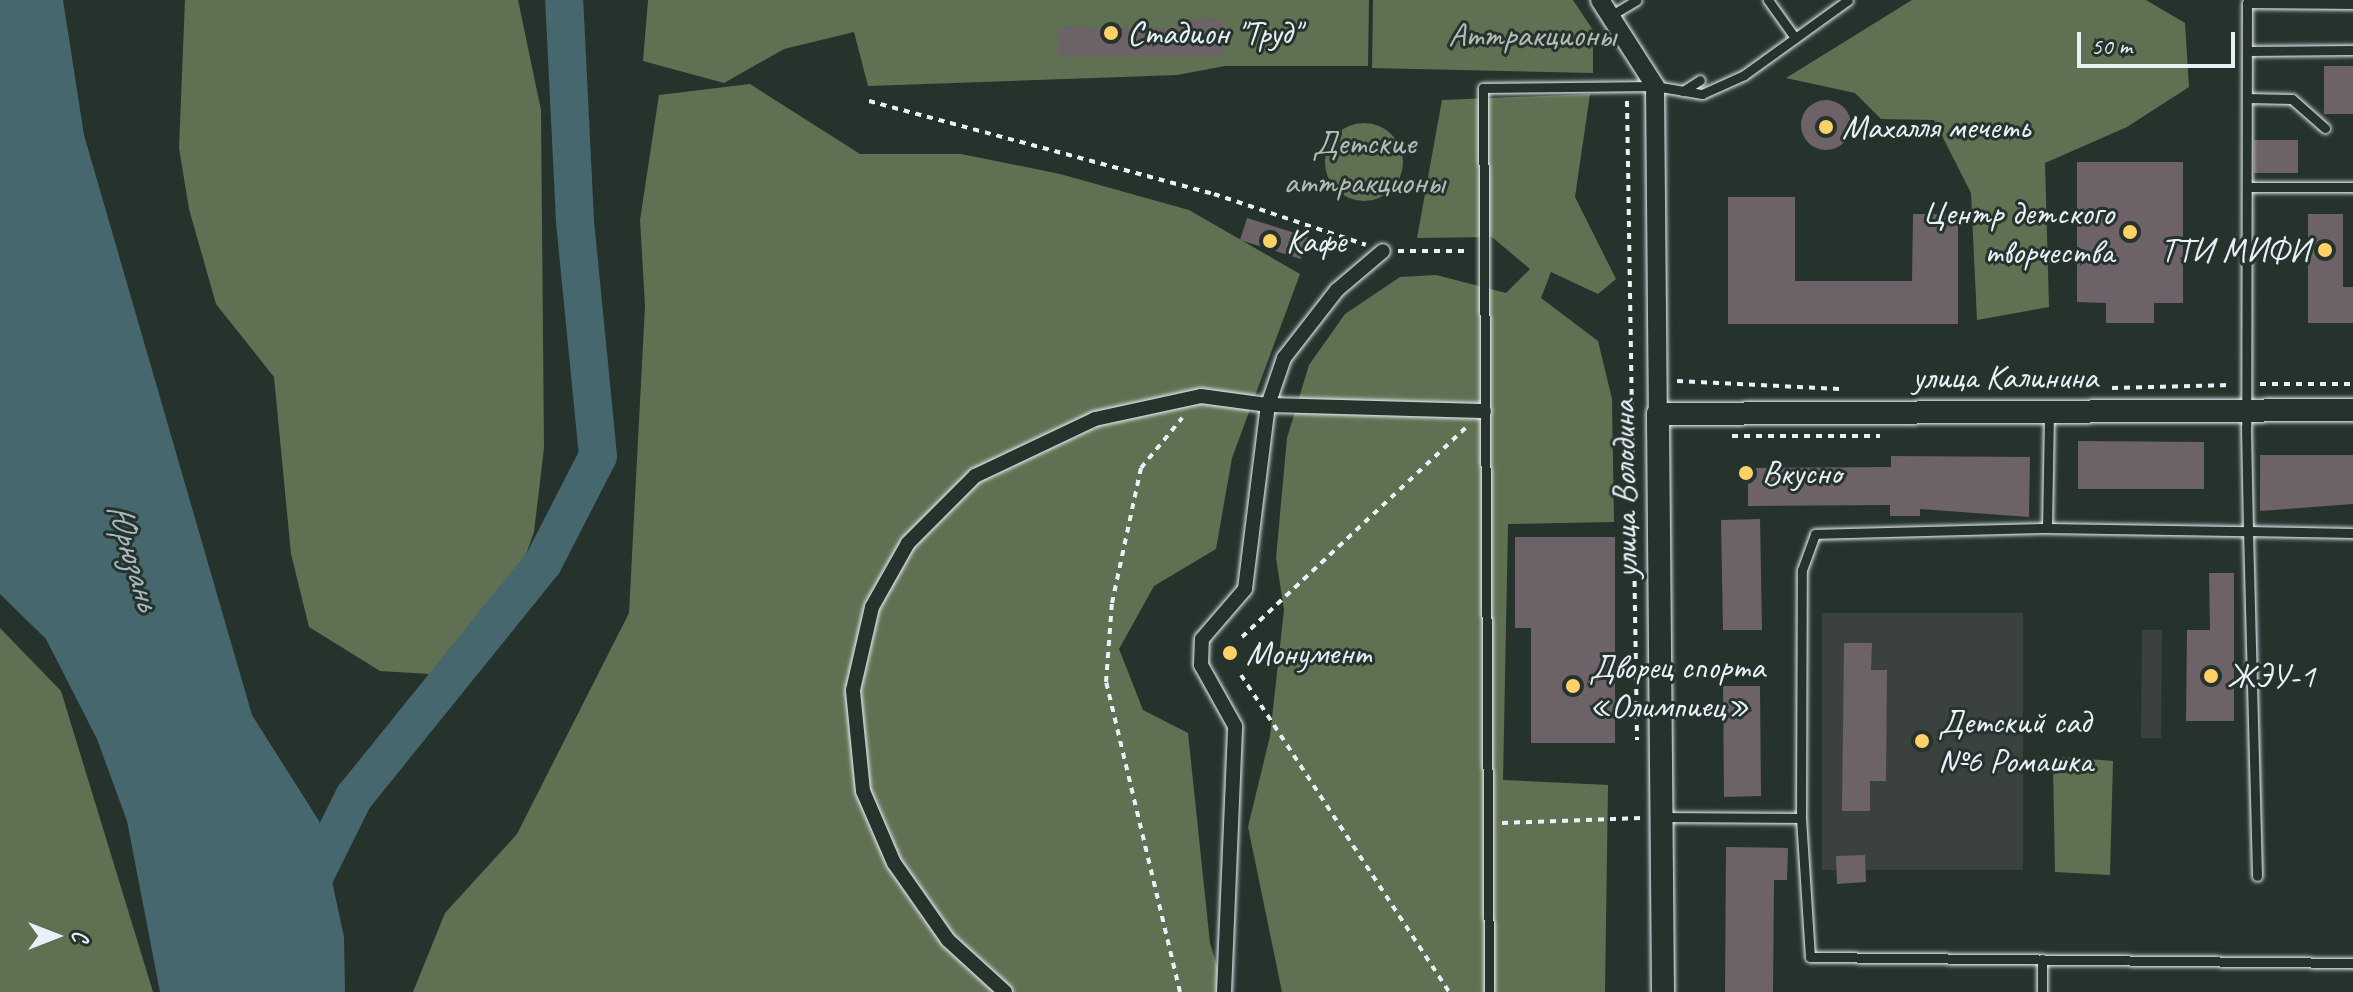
<!DOCTYPE html>
<html>
<head>
<meta charset="utf-8">
<style>
  body { margin:0 }
  #map { position:relative; width:2353px; height:992px; overflow:hidden; background:#26332d; font-family:Caveat,sans-serif }
  div>[style] { position:absolute }
  .built>* { inset:0; background:#3b413e }
  .green>* { inset:0; background:#607052 }
  .round { border-radius:50% }
  .water>* { inset:0; background:#47676e }
  .river>* { height:38px; margin:-19px; padding:0 19px; transform-origin:19px; border-radius:19px; background:#47676e }
  .building>* { inset:0; background:#6c6267 }
  .path>* { height:4px; margin-top:-2px; transform-origin:0; background:repeating-linear-gradient(90deg,#e8f1f8 0 6px,transparent 0 12px) }
  .roads { filter:drop-shadow(0 0 2px #e8f1f8) drop-shadow(0 0 2px #e8f1f8) }
  .service>* { height:9px; margin:-4.5px; padding:0 4.5px; transform-origin:4.5px; border-radius:4.5px; background:#26332d }
  .pedestrian>* { height:14px; margin:-7px; padding:0 7px; transform-origin:7px; border-radius:7px; background:#26332d }
  .minor>* { height:18px; margin:-9px; padding:0 9px; transform-origin:9px; border-radius:9px; background:#26332d }
  .tertiary>* { height:22px; margin:-11px; padding:0 11px; transform-origin:11px; border-radius:11px; background:#26332d }
  .dots>* { width:22px; height:22px; translate:-50% -50%; box-sizing:border-box; border:4px solid #26332d; border-radius:50% }
  span { translate:-50% -50%; white-space:nowrap; text-align:center; line-height:1.15; -webkit-text-stroke:6px #26332d; paint-order:stroke }
  .poi-label { font-size:34px; color:#e8f1f8 }
  .left { translate:0 -50%; text-align:left }
  .right { translate:-100% -50%; text-align:right }
  .park-label { font-size:34px; color:#b2bdb6 }
  .street-label { font-size:34px; color:#e8f1f8 }
  .water-label { font-size:36px; color:#a8bac1; font-style:italic }
  .north { position:absolute; left:16px; top:896px; width:80px; height:80px; -webkit-text-stroke:6px #26332d; paint-order:stroke; rotate:90deg; font-size:22px; font-weight:700; line-height:32px; text-align:center; color:#e8f1f8 }
  .north::after { content:''; display:block; margin:auto; width:28px; height:36px; background:#e8f1f8; clip-path:polygon(50% 0,100% 100%,50% 72%,0 100%) }
  .scale { position:absolute; left:2077px; top:32px; width:158px; height:36px; box-sizing:border-box; border:4px solid #e8f1f8; border-top:0; padding-left:10px; font-size:24px; line-height:28px; white-space:nowrap; color:#e8f1f8; -webkit-text-stroke:6px #26332d; paint-order:stroke }
</style>
</head>
<body>
<div id="map">
  <div class="built">
    <div style="clip-path:polygon(1822px 613px,2023px 613px,2023px 870px,1822px 870px)"></div>
    <div style="clip-path:polygon(2142px 630px,2162px 630px,2161px 738px,2141px 738px)"></div>
  </div>
  <div class="green">
    <div style="clip-path:polygon(185px 0,518px 0,541px 110px,544px 448px,534px 532px,503px 619px,462px 676px,380px 671px,309px 627px,291px 554px,274px 377px,216px 304px,189px 209px,179px 148px)"></div>
    <div style="clip-path:polygon(648px 0,1369px 0,1368px 66px,1225px 66px,1177px 75px,868px 86px,854px 32px,784px 49px,724px 83px,643px 61px)"></div>
    <div style="clip-path:polygon(1373px 0,1573px 0,1593px 30px,1593px 73px,1372px 68px)"></div>
    <div style="clip-path:polygon(1912px 0,2146px 0,2185px 23px,2189px 87px,2127px 127px,2045px 163px,2049px 307px,1977px 320px,1971px 193px,1934px 120px,1881px 119px,1855px 93px,1786px 78px)"></div>
    <div style="clip-path:polygon(750px 84px,860px 154px,961px 154px,1060px 174px,1189px 210px,1300px 274px,1232px 458px,1216px 549px,1154px 586px,1119px 649px,1143px 710px,1188px 733px,1210px 943px,1225px 992px,413px 992px,445px 913px,517px 834px,629px 613px,645px 306px,640px 220px,659px 95px)"></div>
    <div style="clip-path:polygon(1590px 94px,1575px 197px,1616px 279px,1598px 294px,1551px 272px,1541px 298px,1598px 341px,1612px 399px,1614px 522px,1508px 524px,1503px 780px,1608px 785px,1605px 992px,1282px 992px,1248px 827px,1270px 736px,1284px 610px,1276px 558px,1287px 438px,1309px 365px,1345px 314px,1400px 277px,1436px 275px,1506px 293px,1530px 269px,1492px 237px,1417px 238px,1442px 100px)"></div>
    <div class="round" style="left:1325px;top:123px;width:78px;height:78px"></div>
    <div style="clip-path:polygon(0 628px,61px 691px,153px 992px,0 992px)"></div>
    <div style="clip-path:polygon(2063px 757px,2113px 761px,2110px 875px,2055px 872px,2053px 766px)"></div>
  </div>
  <div class="water">
    <div style="clip-path:polygon(0 0,63px 0,84px 135px,252px 715px,319px 821px,344px 937px,345px 992px,160px 992px,127px 821px,97px 739px,46px 639px,0 594px)"></div>
  </div>
  <div class="river">
    <div style="left:268px;top:992px;width:18px;rotate:-96deg"></div>
    <div style="left:266px;top:974px;width:198px;rotate:-63.6deg"></div>
    <div style="left:354px;top:797px;width:301px;rotate:-51.1deg"></div>
    <div style="left:543px;top:563px;width:120px;rotate:-62.8deg"></div>
    <div style="left:598px;top:456px;width:236px;rotate:-95.6deg"></div>
    <div style="left:575px;top:221px;width:221px;rotate:-92.8deg"></div>
  </div>
  <div class="building">
    <div style="clip-path:polygon(1222px 19px,1222px 56px,1058px 56px,1059px 27px,1177px 29px,1177px 20px)"></div>
    <div style="clip-path:polygon(2324px 66px,2353px 66px,2353px 114px,2324px 114px)"></div>
    <div class="round" style="left:1801px;top:100px;width:50px;height:50px"></div>
    <div style="clip-path:polygon(2254px 140px,2298px 140px,2298px 173px,2254px 173px)"></div>
    <div style="clip-path:polygon(2077px 162px,2183px 162px,2183px 303px,2154px 303px,2154px 323px,2106px 323px,2106px 303px,2077px 302px)"></div>
    <div style="clip-path:polygon(1728px 197px,1795px 197px,1795px 281px,1912px 281px,1913px 214px,1958px 214px,1958px 324px,1728px 324px)"></div>
    <div style="clip-path:polygon(2308px 214px,2343px 214px,2343px 287px,2353px 287px,2353px 323px,2308px 323px)"></div>
    <div style="clip-path:polygon(1247px 218px,1308px 237px,1301px 259px,1240px 240px)"></div>
    <div style="clip-path:polygon(2078px 441px,2204px 442px,2204px 489px,2078px 489px)"></div>
    <div style="clip-path:polygon(2260px 455px,2353px 455px,2353px 504px,2260px 511px)"></div>
    <div style="clip-path:polygon(1891px 456px,2030px 457px,2029px 517px,1920px 509px,1920px 516px,1890px 516px,1890px 505px,1748px 506px,1748px 468px,1891px 467px)"></div>
    <div style="clip-path:polygon(1760px 519px,1762px 630px,1723px 630px,1721px 520px)"></div>
    <div style="clip-path:polygon(1515px 537px,1615px 537px,1615px 743px,1531px 743px,1531px 628px,1515px 628px)"></div>
    <div style="clip-path:polygon(2209px 573px,2234px 573px,2234px 721px,2186px 721px,2187px 630px,2210px 630px)"></div>
    <div style="clip-path:polygon(1844px 643px,1872px 643px,1871px 670px,1887px 670px,1886px 781px,1870px 781px,1870px 811px,1842px 811px)"></div>
    <div style="clip-path:polygon(1723px 686px,1760px 686px,1761px 796px,1724px 797px)"></div>
    <div style="clip-path:polygon(1726px 847px,1788px 848px,1787px 880px,1774px 880px,1773px 992px,1725px 992px)"></div>
    <div style="clip-path:polygon(1865px 855px,1866px 882px,1837px 884px,1836px 856px)"></div>
  </div>
  <div class="path">
    <div style="left:869px;top:101px;width:357px;rotate:15.1deg"></div>
    <div style="left:1214px;top:194px;width:160px;rotate:18.5deg"></div>
    <div style="left:1627px;top:101px;width:639px;rotate:89.1deg"></div>
    <div style="left:1398px;top:251px;width:71px"></div>
    <div style="left:1677px;top:381px;width:163px;rotate:2.8deg"></div>
    <div style="left:2260px;top:384px;width:93px"></div>
    <div style="left:2112px;top:388px;width:120px;rotate:-1.4deg"></div>
    <div style="left:1732px;top:436px;width:148px"></div>
    <div style="left:1242px;top:637px;width:306px;rotate:-43.1deg"></div>
    <div style="left:1241px;top:675px;width:379px;rotate:56.7deg"></div>
    <div style="left:1502px;top:823px;width:139px;rotate:-2.1deg"></div>
    <div style="left:1180px;top:992px;width:319px;rotate:-103.4deg"></div>
    <div style="left:1106px;top:682px;width:79px;rotate:-85.7deg"></div>
    <div style="left:1112px;top:603px;width:138px;rotate:-77.9deg"></div>
    <div style="left:1141px;top:468px;width:65px;rotate:-50.6deg"></div>
  </div>
  <div class="roads">
    <div class="service">
      <div style="left:1768px;top:0;width:43px;rotate:54.5deg"></div>
      <div style="left:2353px;top:4px;width:106px;rotate:-179.5deg"></div>
      <div style="left:2247px;top:3px;width:424px;rotate:90.1deg"></div>
      <div style="left:2246px;top:427px;width:104px;rotate:88.9deg"></div>
      <div style="left:2248px;top:531px;width:105px;rotate:1.1deg"></div>
      <div style="left:1610px;top:16px;width:31px;rotate:-31deg"></div>
      <div style="left:2247px;top:51px;width:106px;rotate:-0.5deg"></div>
      <div style="left:1683px;top:91px;width:20px;rotate:-33deg"></div>
      <div style="left:2247px;top:98px;width:45px;rotate:1.3deg"></div>
      <div style="left:2292px;top:99px;width:44px;rotate:41.3deg"></div>
      <div style="left:2247px;top:187px;width:106px"></div>
      <div style="left:2047px;top:528px;width:201px;rotate:0.9deg"></div>
      <div style="left:2248px;top:531px;width:345px;rotate:88.5deg"></div>
      <div style="left:1663px;top:817px;width:138px;rotate:0.4deg"></div>
      <div style="left:1801px;top:818px;width:248px;rotate:-89.8deg"></div>
      <div style="left:1802px;top:570px;width:38px;rotate:-70deg"></div>
      <div style="left:1815px;top:534px;width:232px;rotate:-1.5deg"></div>
      <div style="left:2047px;top:528px;width:116px;rotate:-89deg"></div>
      <div style="left:1801px;top:818px;width:139px;rotate:86.3deg"></div>
      <div style="left:1810px;top:957px;width:543px;rotate:0.63deg"></div>
      <div style="left:2042px;top:959px;width:33px;rotate:90deg"></div>
      <div style="left:1489px;top:992px;width:904px;rotate:-90.38deg"></div>
      <div style="left:1483px;top:88px;width:172px;rotate:-0.7deg"></div>
      <div style="left:1655px;top:86px;width:48px;rotate:9.7deg"></div>
      <div style="left:1702px;top:94px;width:46px;rotate:-24.3deg"></div>
      <div style="left:1744px;top:75px;width:128px;rotate:-35.8deg"></div>
    </div>
    <div class="pedestrian">
      <div style="left:1005px;top:992px;width:77px;rotate:-137.6deg"></div>
      <div style="left:948px;top:940px;width:94px;rotate:-125deg"></div>
      <div style="left:894px;top:863px;width:78px;rotate:-113.3deg"></div>
      <div style="left:863px;top:791px;width:101px;rotate:-95.7deg"></div>
      <div style="left:853px;top:690px;width:85px;rotate:-77.1deg"></div>
      <div style="left:872px;top:607px;width:73px;rotate:-60.6deg"></div>
      <div style="left:908px;top:543px;width:95px;rotate:-45deg"></div>
      <div style="left:975px;top:476px;width:133px;rotate:-25.4deg"></div>
      <div style="left:1095px;top:419px;width:108px;rotate:-12.2deg"></div>
      <div style="left:1201px;top:396px;width:68px;rotate:7.7deg"></div>
      <div style="left:1268px;top:405px;width:216px;rotate:1.6deg"></div>
      <div style="left:1224px;top:992px;width:266px;rotate:-87.6deg"></div>
      <div style="left:1235px;top:726px;width:70px;rotate:-119.1deg"></div>
      <div style="left:1201px;top:665px;width:26px;rotate:-88deg"></div>
      <div style="left:1202px;top:639px;width:66px;rotate:-49.3deg"></div>
      <div style="left:1245px;top:589px;width:185px;rotate:-82.9deg"></div>
      <div style="left:1268px;top:405px;width:50px;rotate:-71.2deg"></div>
      <div style="left:1284px;top:358px;width:86px;rotate:-52.1deg"></div>
      <div style="left:1337px;top:290px;width:60px;rotate:-40.3deg"></div>
    </div>
    <div class="minor">
      <div style="left:1600px;top:0;width:102px;rotate:57.4deg"></div>
      <div style="left:1655px;top:86px;width:328px;rotate:89.5deg"></div>
    </div>
    <div class="tertiary">
      <div style="left:1663px;top:992px;width:578px;rotate:-90.5deg"></div>
      <div style="left:1658px;top:414px;width:695px;rotate:-0.33deg"></div>
    </div>
  </div>
  <div class="dots">
    <div style="left:1111px;top:33px;background:#ffd166"></div>
    <div style="left:1826px;top:127px;background:#ffd166"></div>
    <div style="left:2130px;top:232px;background:#ffd166"></div>
    <div style="left:1270px;top:241px;background:#ffd166"></div>
    <div style="left:2325px;top:250px;background:#ffd166"></div>
    <div style="left:1746px;top:473px;background:#ffd166"></div>
    <div style="left:1230px;top:653px;background:#ffd166"></div>
    <div style="left:2211px;top:676px;background:#ffd166"></div>
    <div style="left:1573px;top:686px;background:#ffd166"></div>
    <div style="left:1922px;top:741px;background:#ffd166"></div>
  </div>
  <div class="poi-label">
    <span class="left" style="left:1127px;top:33px">Стадион "Труд"</span>
    <span class="left" style="left:1842px;top:127px">Махалля мечеть</span>
    <span class="right" style="left:2114px;top:232px">Центр детского<br>творчества</span>
    <span class="left" style="left:1286px;top:241px">Кафе</span>
    <span class="right" style="left:2309px;top:250px">ТТИ МИФИ</span>
    <span class="left" style="left:1762px;top:473px">Вкусно</span>
    <span class="left" style="left:1246px;top:653px">Монумент</span>
    <span class="left" style="left:1589px;top:686px">Дворец спорта<br>«Олимпиец»</span>
    <span class="left" style="left:2227px;top:676px">ЖЭУ-1</span>
    <span class="left" style="left:1938px;top:741px">Детский сад<br>№6 Ромашка</span>
  </div>
  <div class="park-label">
    <span style="left:1532px;top:35px">Аттракционы</span>
    <span style="left:1364px;top:162px">Детские<br>аттракционы</span>
  </div>
  <div class="street-label">
    <span style="left:2005px;top:377px">улица Калинина</span>
    <span style="left:1624px;top:489px;rotate:-91deg">улица Володина</span>
  </div>
  <div class="water-label">
    <span style="left:133px;top:556px;rotate:73deg">Юрюзань</span>
  </div>
  <div class="north">С</div>
  <div class="scale">50 m</div>
</div>
</body>
</html>
